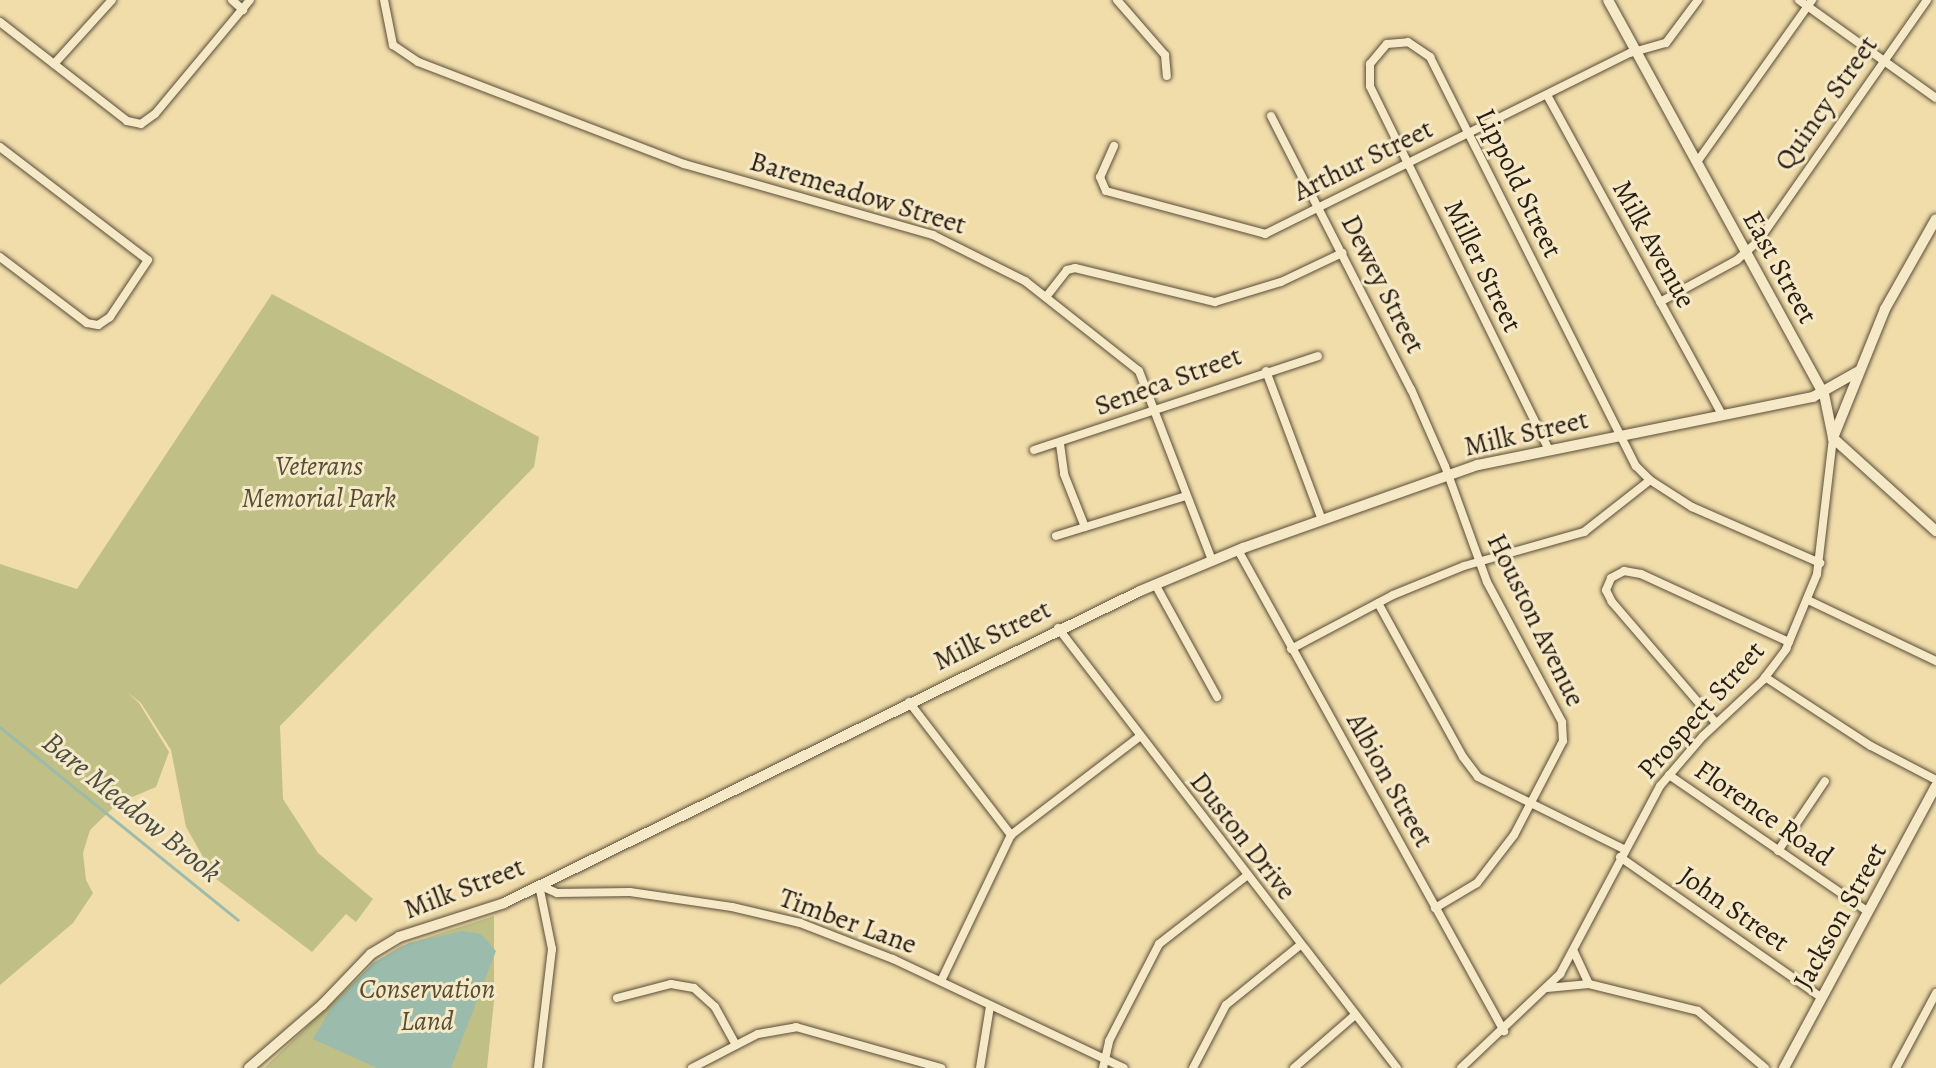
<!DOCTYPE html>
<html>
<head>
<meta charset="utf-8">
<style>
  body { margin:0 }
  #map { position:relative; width:1936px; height:1068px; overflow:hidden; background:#f1ddaa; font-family:Alegreya,serif }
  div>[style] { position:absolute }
  .green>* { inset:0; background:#c0bf85 }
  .water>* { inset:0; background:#9bbbad }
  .stream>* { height:2.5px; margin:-1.25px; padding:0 1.25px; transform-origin:1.25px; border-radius:1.25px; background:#9bbbad }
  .roads { filter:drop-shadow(0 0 2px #5a4d39) drop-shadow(0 0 2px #5a4d39) }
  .minor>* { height:8px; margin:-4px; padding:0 4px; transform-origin:4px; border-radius:4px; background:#f6e9c8 }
  .tertiary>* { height:10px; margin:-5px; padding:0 5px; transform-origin:5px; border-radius:5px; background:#f6e9c8 }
  .secondary>* { height:10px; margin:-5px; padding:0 5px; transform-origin:5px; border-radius:5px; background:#f6e9c8 }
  span { translate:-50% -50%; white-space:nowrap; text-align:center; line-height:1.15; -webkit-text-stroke:6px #f6e9c8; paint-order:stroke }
  .street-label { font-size:28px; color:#281d13 }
  .park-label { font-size:28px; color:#564e35; font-style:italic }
  .water-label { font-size:30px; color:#4a4c41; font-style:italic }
</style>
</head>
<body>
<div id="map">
  <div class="green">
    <div style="clip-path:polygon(272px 294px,539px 437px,534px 467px,280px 726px,283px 799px,318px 853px,373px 899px,356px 922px,346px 914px,312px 952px,215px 878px,186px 827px,171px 750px,141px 703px,127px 692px,139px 703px,169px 752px,156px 787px,118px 803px,90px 830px,83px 853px,86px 880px,93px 893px,73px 923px,0 985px,0 564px,77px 589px)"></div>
    <div style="clip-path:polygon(494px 916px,494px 1001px,487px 1068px,264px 1068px,374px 963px,401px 946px)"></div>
  </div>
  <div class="water">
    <div style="clip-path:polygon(463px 931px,481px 934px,496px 951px,451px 1068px,377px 1068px,313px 1039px,331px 1008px,373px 963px,409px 943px)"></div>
  </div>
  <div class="stream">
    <div style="left:0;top:727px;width:306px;rotate:39deg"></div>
  </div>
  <div class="roads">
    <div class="minor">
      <div style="left:232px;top:0;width:15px;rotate:42deg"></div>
      <div style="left:384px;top:0;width:46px;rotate:78.7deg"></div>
      <div style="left:393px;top:45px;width:30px;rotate:34deg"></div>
      <div style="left:418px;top:62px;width:285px;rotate:21deg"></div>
      <div style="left:684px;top:164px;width:259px;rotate:15.9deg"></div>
      <div style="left:933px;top:235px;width:103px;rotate:26.6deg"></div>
      <div style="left:1025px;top:281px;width:145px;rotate:38.3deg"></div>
      <div style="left:1139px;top:371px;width:203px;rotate:68.9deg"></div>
      <div style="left:1117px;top:0;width:73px;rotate:48.9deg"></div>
      <div style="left:1165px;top:55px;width:21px;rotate:85deg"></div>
      <div style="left:1799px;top:0;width:168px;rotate:35.6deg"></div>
      <div style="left:0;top:22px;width:161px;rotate:37.9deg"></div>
      <div style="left:127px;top:121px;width:14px;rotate:12deg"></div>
      <div style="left:141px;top:124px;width:17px;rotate:-36deg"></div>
      <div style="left:155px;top:114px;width:148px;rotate:-50.2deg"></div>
      <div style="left:54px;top:64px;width:86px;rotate:-47.8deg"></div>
      <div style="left:1547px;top:95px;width:365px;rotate:61.3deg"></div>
      <div style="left:1271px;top:116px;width:307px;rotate:62.9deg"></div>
      <div style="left:1411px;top:389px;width:84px;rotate:66.2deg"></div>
      <div style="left:1445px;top:466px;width:123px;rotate:70.1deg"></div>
      <div style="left:1487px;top:582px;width:159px;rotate:61.8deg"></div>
      <div style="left:1562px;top:722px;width:19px;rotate:87deg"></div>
      <div style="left:1563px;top:741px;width:106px;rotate:117.5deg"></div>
      <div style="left:1514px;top:835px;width:61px;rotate:127.6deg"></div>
      <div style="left:1477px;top:883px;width:49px;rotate:149.2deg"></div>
      <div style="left:1114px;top:146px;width:34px;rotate:114deg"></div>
      <div style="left:1100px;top:177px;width:15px;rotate:67deg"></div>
      <div style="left:1106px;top:191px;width:165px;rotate:15.1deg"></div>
      <div style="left:1265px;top:234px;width:407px;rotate:-26.4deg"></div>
      <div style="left:1630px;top:53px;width:37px;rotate:-16deg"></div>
      <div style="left:1666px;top:43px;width:54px;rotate:-53.3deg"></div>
      <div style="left:0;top:147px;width:186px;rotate:37.4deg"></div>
      <div style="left:148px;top:260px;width:69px;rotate:123.7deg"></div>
      <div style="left:110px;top:317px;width:14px;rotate:146deg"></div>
      <div style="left:98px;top:325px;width:11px;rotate:-170deg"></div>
      <div style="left:87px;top:323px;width:109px;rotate:-142.8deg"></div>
      <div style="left:1697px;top:162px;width:199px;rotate:-54.6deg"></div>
      <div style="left:1046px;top:297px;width:34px;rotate:-52deg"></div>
      <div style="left:1067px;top:270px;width:8px;rotate:-14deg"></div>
      <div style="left:1075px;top:268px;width:144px;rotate:13.7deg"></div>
      <div style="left:1215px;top:302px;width:69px;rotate:-16.9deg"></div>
      <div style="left:1281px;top:282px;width:68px;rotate:-25.4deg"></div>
      <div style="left:1660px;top:302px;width:88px;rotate:-28.6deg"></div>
      <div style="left:1737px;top:260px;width:30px;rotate:-42deg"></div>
      <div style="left:1759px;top:240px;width:293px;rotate:-55deg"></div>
      <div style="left:1266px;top:371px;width:159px;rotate:69.4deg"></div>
      <div style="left:1060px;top:444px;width:30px;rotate:82deg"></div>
      <div style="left:1064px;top:474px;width:57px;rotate:68.4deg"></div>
      <div style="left:1548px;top:448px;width:403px;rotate:-116.2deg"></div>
      <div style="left:1370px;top:86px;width:22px;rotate:-90deg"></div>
      <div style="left:1370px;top:64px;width:26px;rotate:-50deg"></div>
      <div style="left:1387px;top:44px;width:21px;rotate:-5deg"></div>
      <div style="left:1408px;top:42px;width:27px;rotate:34deg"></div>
      <div style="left:1430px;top:57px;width:458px;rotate:63.3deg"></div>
      <div style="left:1636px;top:466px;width:20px;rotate:45deg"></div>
      <div style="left:1650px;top:480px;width:50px;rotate:32.7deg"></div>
      <div style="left:1692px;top:507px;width:140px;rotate:23.6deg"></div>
      <div style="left:1034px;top:450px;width:299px;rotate:-18.3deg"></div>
      <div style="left:1056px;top:536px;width:136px;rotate:-17.1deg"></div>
      <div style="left:1238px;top:550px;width:550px;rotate:61.06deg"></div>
      <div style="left:1155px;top:584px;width:129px;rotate:61.2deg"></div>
      <div style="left:1808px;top:600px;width:142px;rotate:25.5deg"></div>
      <div style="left:1378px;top:603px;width:176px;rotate:61.1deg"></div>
      <div style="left:1463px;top:757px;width:25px;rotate:53deg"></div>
      <div style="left:1478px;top:777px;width:163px;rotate:26.3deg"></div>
      <div style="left:1058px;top:628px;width:555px;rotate:52.39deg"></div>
      <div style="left:1291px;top:649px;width:115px;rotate:-27.9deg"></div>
      <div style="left:1393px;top:595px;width:77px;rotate:-22.2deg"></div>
      <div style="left:1464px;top:566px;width:125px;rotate:-15.8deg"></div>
      <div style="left:1584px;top:532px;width:84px;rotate:-38.2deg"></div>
      <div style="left:1765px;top:677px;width:126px;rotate:33.1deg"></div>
      <div style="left:1871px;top:746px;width:73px;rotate:27.6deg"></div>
      <div style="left:909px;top:702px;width:168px;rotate:52.5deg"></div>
      <div style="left:1716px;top:723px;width:160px;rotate:-130.7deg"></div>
      <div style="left:1612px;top:602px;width:13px;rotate:-117deg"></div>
      <div style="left:1606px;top:590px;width:13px;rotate:-67deg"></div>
      <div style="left:1611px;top:578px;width:15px;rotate:-28deg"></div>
      <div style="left:1624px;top:571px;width:17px;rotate:10deg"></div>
      <div style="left:1641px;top:574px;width:163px;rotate:24.7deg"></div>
      <div style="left:1669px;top:775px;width:242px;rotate:34.5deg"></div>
      <div style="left:1778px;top:851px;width:84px;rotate:-56.1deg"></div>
      <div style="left:1620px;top:857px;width:246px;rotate:34.9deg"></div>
      <div style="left:539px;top:885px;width:20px;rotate:24deg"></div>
      <div style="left:557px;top:893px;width:73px;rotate:-0.8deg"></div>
      <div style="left:630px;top:892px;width:103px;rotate:8.4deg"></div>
      <div style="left:732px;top:907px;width:70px;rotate:13.2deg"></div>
      <div style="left:800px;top:923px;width:100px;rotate:21.2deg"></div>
      <div style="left:893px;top:959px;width:255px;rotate:25.3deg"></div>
      <div style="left:1574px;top:952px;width:35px;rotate:65deg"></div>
      <div style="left:1589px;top:984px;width:112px;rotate:13.9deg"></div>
      <div style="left:1698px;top:1011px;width:88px;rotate:40.4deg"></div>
      <div style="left:941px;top:981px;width:162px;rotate:-64.4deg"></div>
      <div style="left:1011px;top:835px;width:161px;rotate:-37.4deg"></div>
      <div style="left:1547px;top:988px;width:42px;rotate:-5.4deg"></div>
      <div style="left:617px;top:998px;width:56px;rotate:-14.5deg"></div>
      <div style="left:671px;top:984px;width:23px;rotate:10deg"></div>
      <div style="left:694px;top:988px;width:28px;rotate:42deg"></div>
      <div style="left:715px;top:1007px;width:43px;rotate:61.1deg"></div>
      <div style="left:538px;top:1068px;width:120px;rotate:-83.3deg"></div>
      <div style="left:552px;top:949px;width:65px;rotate:-101.5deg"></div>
      <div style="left:692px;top:1068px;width:74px;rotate:-27.3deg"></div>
      <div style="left:758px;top:1034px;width:39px;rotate:-10deg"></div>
      <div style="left:796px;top:1027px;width:151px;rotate:15.8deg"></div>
      <div style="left:980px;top:1068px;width:63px;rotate:-80.8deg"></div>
      <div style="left:1103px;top:1068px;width:28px;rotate:-77deg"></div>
      <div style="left:1109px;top:1041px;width:109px;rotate:-62.7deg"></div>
      <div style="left:1159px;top:944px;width:109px;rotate:-37.9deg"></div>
      <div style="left:1193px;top:1068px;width:71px;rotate:-62.4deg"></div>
      <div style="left:1226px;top:1005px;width:94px;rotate:-38.9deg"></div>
      <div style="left:1294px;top:1068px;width:81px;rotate:-41deg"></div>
      <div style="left:1461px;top:1068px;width:137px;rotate:-43.5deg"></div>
      <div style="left:1560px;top:974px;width:213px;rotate:-62deg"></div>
      <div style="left:1660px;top:786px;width:66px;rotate:-49.3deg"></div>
      <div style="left:1703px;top:736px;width:82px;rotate:-43deg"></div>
      <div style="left:1763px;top:680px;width:39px;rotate:-53deg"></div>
      <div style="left:1786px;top:649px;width:81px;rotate:-67.5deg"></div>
      <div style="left:1817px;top:574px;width:137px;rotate:-83.3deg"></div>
      <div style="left:1896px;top:1068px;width:85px;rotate:-61.9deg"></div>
    </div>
    <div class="tertiary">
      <div style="left:1833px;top:438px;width:139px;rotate:-68deg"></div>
      <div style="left:1885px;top:309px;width:103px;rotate:-60.5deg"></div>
      <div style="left:249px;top:1068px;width:96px;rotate:-40.8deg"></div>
      <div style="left:322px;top:1005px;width:71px;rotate:-46.1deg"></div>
      <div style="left:371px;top:954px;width:33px;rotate:-31deg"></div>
      <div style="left:399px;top:937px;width:110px;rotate:-17.9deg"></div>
      <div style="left:504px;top:903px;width:708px;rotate:-26.13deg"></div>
      <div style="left:1140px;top:591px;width:112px;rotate:-22.7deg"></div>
      <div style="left:1243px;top:548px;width:249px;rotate:-19.5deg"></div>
      <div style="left:1478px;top:465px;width:342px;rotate:-11.5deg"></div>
      <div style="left:1813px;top:397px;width:51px;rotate:-29.6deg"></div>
    </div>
    <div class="secondary">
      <div style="left:1608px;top:0;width:449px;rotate:61.3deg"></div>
      <div style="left:1824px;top:394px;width:45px;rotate:78.4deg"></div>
      <div style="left:1833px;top:438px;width:139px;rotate:42.1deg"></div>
      <div style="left:1784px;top:1068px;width:320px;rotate:-61.7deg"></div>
    </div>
  </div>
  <div class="street-label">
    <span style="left:1826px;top:103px;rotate:-55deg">Quincy Street</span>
    <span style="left:1363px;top:160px;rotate:-26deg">Arthur Street</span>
    <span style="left:1519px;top:183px;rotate:64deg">Lippold Street</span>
    <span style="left:858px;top:193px;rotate:17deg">Baremeadow Street</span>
    <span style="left:1654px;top:244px;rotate:61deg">Milk Avenue</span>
    <span style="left:1483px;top:266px;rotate:64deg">Miller Street</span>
    <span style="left:1780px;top:267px;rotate:61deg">East Street</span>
    <span style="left:1383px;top:284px;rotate:63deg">Dewey Street</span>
    <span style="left:1168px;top:381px;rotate:-20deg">Seneca Street</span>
    <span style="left:1526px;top:433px;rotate:-13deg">Milk Street</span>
    <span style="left:1536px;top:620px;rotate:64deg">Houston Avenue</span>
    <span style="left:992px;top:635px;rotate:-26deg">Milk Street</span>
    <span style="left:1701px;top:710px;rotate:-48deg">Prospect Street</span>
    <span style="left:1390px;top:780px;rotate:61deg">Albion Street</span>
    <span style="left:1764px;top:813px;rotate:35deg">Florence Road</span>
    <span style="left:1243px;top:836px;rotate:52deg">Duston Drive</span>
    <span style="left:464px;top:888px;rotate:-21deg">Milk Street</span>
    <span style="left:1734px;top:909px;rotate:35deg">John Street</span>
    <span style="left:1840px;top:916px;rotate:-61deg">Jackson Street</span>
    <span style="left:848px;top:921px;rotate:20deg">Timber Lane</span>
  </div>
  <div class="park-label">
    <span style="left:319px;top:482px">Veterans<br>Memorial Park</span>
    <span style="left:427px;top:1005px">Conservation<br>Land</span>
  </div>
  <div class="water-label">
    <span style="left:132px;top:807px;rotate:39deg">Bare Meadow Brook</span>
  </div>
</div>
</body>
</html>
